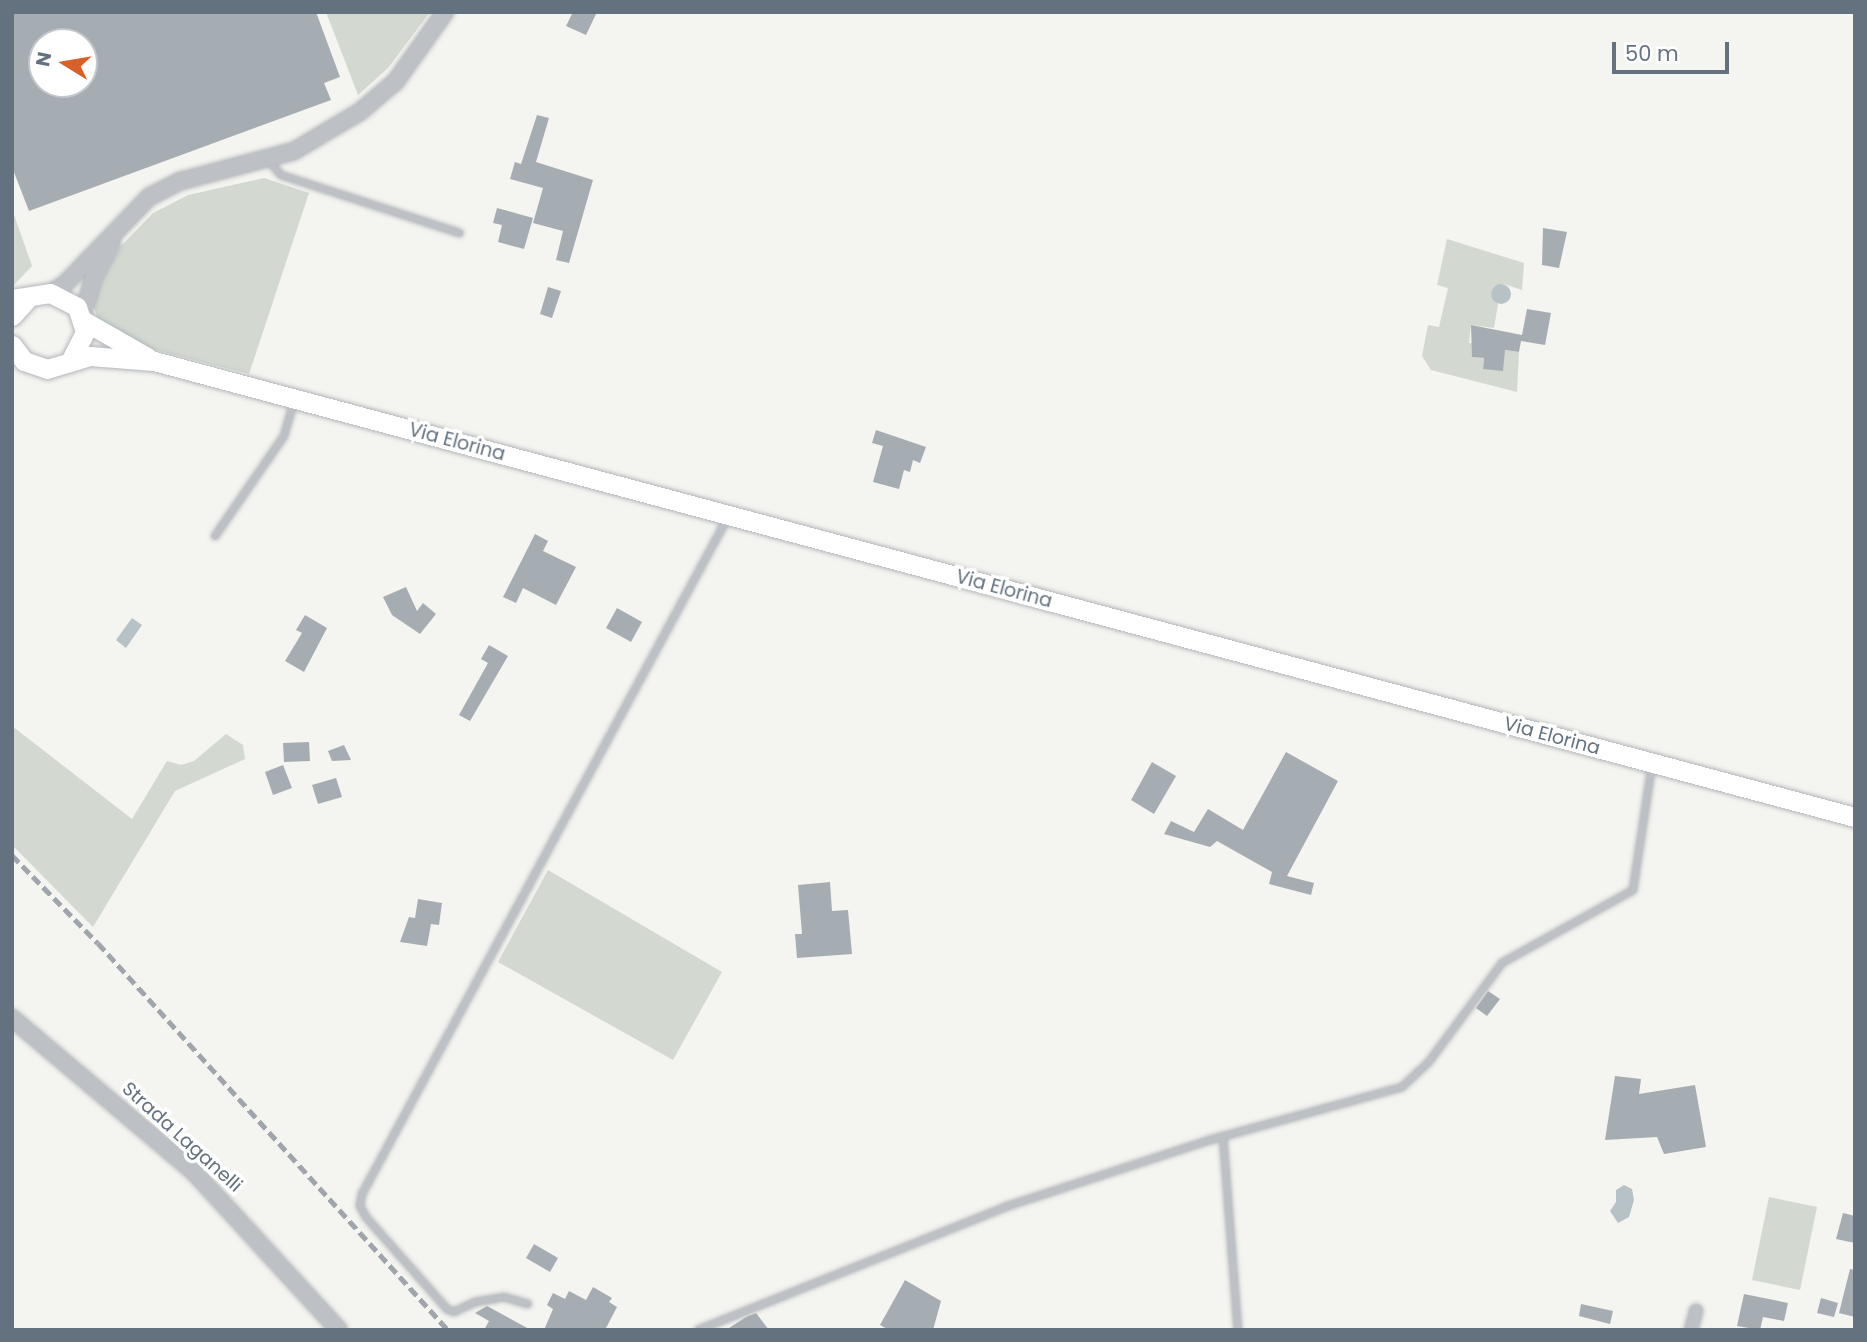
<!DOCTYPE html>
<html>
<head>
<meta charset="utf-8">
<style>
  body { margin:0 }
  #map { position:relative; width:1867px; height:1342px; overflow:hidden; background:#f4f4f0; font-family:Poppins,sans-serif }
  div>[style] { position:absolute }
  .green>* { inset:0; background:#d3d9d0 }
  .water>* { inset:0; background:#b7c2c7 }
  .round { border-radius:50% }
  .building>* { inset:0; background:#a6adb2 }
  .roads { filter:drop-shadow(0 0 2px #b2b6ba) drop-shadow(0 0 2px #b2b6ba) }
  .service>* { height:6px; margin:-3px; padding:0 3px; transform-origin:3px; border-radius:3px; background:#bdc0c4 }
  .minor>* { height:12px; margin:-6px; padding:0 6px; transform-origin:6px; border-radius:6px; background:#bdc0c4 }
  .tertiary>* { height:16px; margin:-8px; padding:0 8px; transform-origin:8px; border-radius:8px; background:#bdc0c4 }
  .primary>* { height:19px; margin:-9.5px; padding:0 9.5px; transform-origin:9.5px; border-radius:9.5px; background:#fff }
  .rail>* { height:4.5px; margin-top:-2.25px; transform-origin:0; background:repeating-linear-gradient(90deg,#a0a5ab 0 10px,transparent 0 15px) }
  span { translate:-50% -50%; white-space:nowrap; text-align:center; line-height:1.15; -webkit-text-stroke:7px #fff; paint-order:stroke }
  .street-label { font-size:19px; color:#647280 }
  .frame { position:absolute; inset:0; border:14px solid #647280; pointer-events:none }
  .north { position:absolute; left:28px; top:28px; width:70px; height:70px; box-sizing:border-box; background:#fff; border:2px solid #c1c7cc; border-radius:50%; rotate:281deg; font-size:19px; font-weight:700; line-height:28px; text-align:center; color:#647280 }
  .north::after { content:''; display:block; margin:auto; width:24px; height:32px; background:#da602a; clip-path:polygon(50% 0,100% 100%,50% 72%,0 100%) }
  .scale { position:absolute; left:1612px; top:42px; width:117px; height:32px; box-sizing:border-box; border:4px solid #647280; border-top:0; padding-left:9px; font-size:21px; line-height:24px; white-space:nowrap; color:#647280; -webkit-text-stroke:5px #fff; paint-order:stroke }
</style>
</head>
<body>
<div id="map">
  <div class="green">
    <div style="clip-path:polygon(326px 12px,430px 12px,388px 68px,358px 95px)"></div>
    <div style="clip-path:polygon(264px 178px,309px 193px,249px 374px,148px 348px,99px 323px,93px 305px,103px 277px,121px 246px,153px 213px,188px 195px)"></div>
    <div style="clip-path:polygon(12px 209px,32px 266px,12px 287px)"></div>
    <div style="clip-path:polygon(1447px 239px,1524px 263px,1522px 290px,1504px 284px,1493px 288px,1491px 295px,1498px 304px,1494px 328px,1471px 325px,1469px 343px,1473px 343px,1472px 357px,1484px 358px,1483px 369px,1502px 350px,1519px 352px,1517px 392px,1431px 370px,1422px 356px,1428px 325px,1439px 327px,1448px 288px,1437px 285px)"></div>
    <div style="clip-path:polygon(12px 726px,132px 819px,167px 761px,181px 765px,194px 761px,226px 734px,243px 745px,245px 759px,175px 791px,93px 927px,12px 845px)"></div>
    <div style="clip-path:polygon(548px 870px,722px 972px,673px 1060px,498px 962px)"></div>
    <div style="clip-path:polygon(1769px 1197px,1817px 1207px,1800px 1290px,1752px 1280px)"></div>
  </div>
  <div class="water">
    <div class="round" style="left:1491px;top:284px;width:20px;height:20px"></div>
    <div style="clip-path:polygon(132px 618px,142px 625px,126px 648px,116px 640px)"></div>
    <div style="clip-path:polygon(1624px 1185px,1632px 1189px,1634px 1200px,1629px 1217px,1618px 1223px,1610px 1211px,1616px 1202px,1616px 1190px)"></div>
  </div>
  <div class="building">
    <div style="clip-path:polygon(evenodd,12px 12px,316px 12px,340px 77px,324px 83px,331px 100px,29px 211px,12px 167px,12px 12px,42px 42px,84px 42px,84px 84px,42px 84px,42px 42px)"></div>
    <div style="clip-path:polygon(573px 12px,597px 12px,586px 35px,566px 26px)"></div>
    <div style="clip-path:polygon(537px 115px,549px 118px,536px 162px,593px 180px,569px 263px,556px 260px,563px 231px,533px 223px,543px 188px,510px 179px,515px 162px,521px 164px)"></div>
    <div style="clip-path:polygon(497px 208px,533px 218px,524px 249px,498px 242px,502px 225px,493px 223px)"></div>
    <div style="clip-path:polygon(1543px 228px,1567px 232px,1559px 268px,1542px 265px)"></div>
    <div style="clip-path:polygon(548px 287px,561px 291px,552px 318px,540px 314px)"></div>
    <div style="clip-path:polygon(1527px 309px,1551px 313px,1545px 345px,1521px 341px,1519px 352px,1505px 350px,1503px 371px,1483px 369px,1484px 358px,1472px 357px,1471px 325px,1522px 335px)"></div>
    <div style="clip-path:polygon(876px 430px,926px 447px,920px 463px,913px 460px,910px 472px,904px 470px,899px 489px,873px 482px,883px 446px,872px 443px)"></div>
    <div style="clip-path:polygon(535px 534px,548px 541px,543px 551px,576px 567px,556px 605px,523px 588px,516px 603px,503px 597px)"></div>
    <div style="clip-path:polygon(406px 587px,417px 611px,423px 603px,436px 614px,420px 634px,392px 615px,383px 597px)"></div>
    <div style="clip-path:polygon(617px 608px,642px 622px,631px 642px,606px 628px)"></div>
    <div style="clip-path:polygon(305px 615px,327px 628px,304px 672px,285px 661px,302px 633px,296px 630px)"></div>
    <div style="clip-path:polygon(489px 645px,508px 656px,470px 721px,459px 715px,488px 663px,481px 659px)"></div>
    <div style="clip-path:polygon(309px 742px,310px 761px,284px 762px,283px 743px)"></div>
    <div style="clip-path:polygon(344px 745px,351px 760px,332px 761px,328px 751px)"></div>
    <div style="clip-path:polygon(1286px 752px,1338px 781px,1287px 876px,1314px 883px,1311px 895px,1269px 884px,1272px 872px,1217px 841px,1210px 847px,1164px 834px,1171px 821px,1194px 832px,1208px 809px,1243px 830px)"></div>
    <div style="clip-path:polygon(1152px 762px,1176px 776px,1154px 814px,1131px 800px)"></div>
    <div style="clip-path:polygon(283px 765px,292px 788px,273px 795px,265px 772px)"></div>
    <div style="clip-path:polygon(336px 778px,342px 797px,318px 804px,312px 785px)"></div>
    <div style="clip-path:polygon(830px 882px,832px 911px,848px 910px,852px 954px,797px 958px,795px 934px,802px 934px,798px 885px)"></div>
    <div style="clip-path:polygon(418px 899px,442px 903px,439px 925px,431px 924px,427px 946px,400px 942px,409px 917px,415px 918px)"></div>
    <div style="clip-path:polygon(1488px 991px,1500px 999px,1487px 1016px,1476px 1008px)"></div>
    <div style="clip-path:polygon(1615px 1076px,1641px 1079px,1639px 1094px,1695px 1085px,1706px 1147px,1664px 1154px,1657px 1137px,1605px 1140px)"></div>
    <div style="clip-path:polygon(1843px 1213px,1855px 1216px,1855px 1243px,1836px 1239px)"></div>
    <div style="clip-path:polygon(534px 1244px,558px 1258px,550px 1272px,526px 1258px)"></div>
    <div style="clip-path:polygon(1850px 1269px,1855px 1270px,1855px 1317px,1839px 1313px)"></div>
    <div style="clip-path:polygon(905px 1280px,941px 1301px,933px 1330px,889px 1330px,880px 1325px)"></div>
    <div style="clip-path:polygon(593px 1287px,612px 1298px,609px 1302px,617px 1307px,605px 1330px,544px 1330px,553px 1309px,547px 1305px,553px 1293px,565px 1299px,569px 1291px,586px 1300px)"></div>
    <div style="clip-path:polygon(1744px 1294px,1788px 1303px,1784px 1321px,1763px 1317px,1760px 1330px,1737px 1326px)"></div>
    <div style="clip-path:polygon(1821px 1298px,1838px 1303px,1834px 1317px,1817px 1313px)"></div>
    <div style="clip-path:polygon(1581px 1304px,1613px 1311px,1610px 1324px,1579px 1316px)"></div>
    <div style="clip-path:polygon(487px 1306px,531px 1330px,484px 1330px,489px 1321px,475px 1313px)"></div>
    <div style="clip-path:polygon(756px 1313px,769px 1330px,726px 1330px,746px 1317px)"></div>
  </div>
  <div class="roads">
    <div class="service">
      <div style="left:268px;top:160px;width:20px;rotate:49deg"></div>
      <div style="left:281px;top:175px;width:188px;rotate:18deg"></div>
      <div style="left:215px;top:536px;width:121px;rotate:-55.4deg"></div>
      <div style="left:284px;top:436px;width:36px;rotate:-74deg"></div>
      <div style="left:1223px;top:1136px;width:195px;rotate:85.6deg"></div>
      <div style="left:528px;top:1304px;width:25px;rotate:-164deg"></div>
      <div style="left:504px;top:1297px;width:29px;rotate:170deg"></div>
      <div style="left:475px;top:1302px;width:23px;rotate:155deg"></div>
      <div style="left:454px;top:1312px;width:8px;rotate:-157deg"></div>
      <div style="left:447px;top:1309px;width:123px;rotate:-131.4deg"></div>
      <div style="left:366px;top:1217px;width:13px;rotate:-119deg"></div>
      <div style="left:360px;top:1206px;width:12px;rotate:-81deg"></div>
      <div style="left:362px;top:1194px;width:770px;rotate:-61.6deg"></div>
      <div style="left:698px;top:1330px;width:334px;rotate:-21.8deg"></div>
      <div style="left:1008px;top:1206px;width:213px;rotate:-18.1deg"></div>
      <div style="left:1210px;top:1140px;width:199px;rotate:-15.4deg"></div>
      <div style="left:1402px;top:1087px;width:35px;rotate:-43deg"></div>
      <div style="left:1428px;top:1063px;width:124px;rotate:-53.5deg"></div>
      <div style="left:1502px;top:963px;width:150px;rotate:-29.1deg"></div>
      <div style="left:1633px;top:890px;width:126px;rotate:-81.4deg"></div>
    </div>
    <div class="minor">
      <div style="left:1691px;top:1330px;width:20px;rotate:-75deg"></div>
    </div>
    <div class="tertiary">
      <div style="left:50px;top:293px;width:17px;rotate:-31deg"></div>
      <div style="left:65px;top:284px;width:121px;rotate:-46deg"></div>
      <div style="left:149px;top:197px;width:36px;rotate:-27deg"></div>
      <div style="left:181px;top:181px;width:117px;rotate:-14.9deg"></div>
      <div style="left:294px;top:151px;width:78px;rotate:-30.8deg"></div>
      <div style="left:361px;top:111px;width:46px;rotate:-40.6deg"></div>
      <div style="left:396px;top:81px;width:85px;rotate:-54.6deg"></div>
      <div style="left:82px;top:316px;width:41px;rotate:-72.9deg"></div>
      <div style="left:94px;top:277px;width:38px;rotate:-62deg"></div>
      <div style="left:12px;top:1018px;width:238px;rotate:40.2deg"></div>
      <div style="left:194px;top:1172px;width:214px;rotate:47.5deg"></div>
    </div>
    <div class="primary">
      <div style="left:12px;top:299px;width:38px;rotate:-9deg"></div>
      <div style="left:50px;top:293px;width:30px;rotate:27deg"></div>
      <div style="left:77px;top:307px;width:26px;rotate:72deg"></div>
      <div style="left:85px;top:332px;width:34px;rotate:117deg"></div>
      <div style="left:12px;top:316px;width:24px;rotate:-48deg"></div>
      <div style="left:84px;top:321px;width:73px;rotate:29.7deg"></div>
      <div style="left:12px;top:345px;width:20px;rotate:53deg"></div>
      <div style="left:24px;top:361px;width:24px;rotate:19deg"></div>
      <div style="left:47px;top:369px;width:45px;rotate:-16.8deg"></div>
      <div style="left:90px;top:356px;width:64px;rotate:4.5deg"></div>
      <div style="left:154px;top:361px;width:1761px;rotate:15.01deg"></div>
    </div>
  </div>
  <div class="rail">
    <div style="left:12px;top:855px;width:123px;rotate:45.7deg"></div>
    <div style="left:98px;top:943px;width:522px;rotate:47.87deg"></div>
  </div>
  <div class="street-label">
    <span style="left:457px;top:442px;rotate:15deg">Via Elorina</span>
    <span style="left:1004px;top:589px;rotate:15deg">Via Elorina</span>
    <span style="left:1552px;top:736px;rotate:15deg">Via Elorina</span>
    <span style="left:182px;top:1137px;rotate:42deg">Strada Laganelli</span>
  </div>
  <div class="frame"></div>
  <div class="north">N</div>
  <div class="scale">50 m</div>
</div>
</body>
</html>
